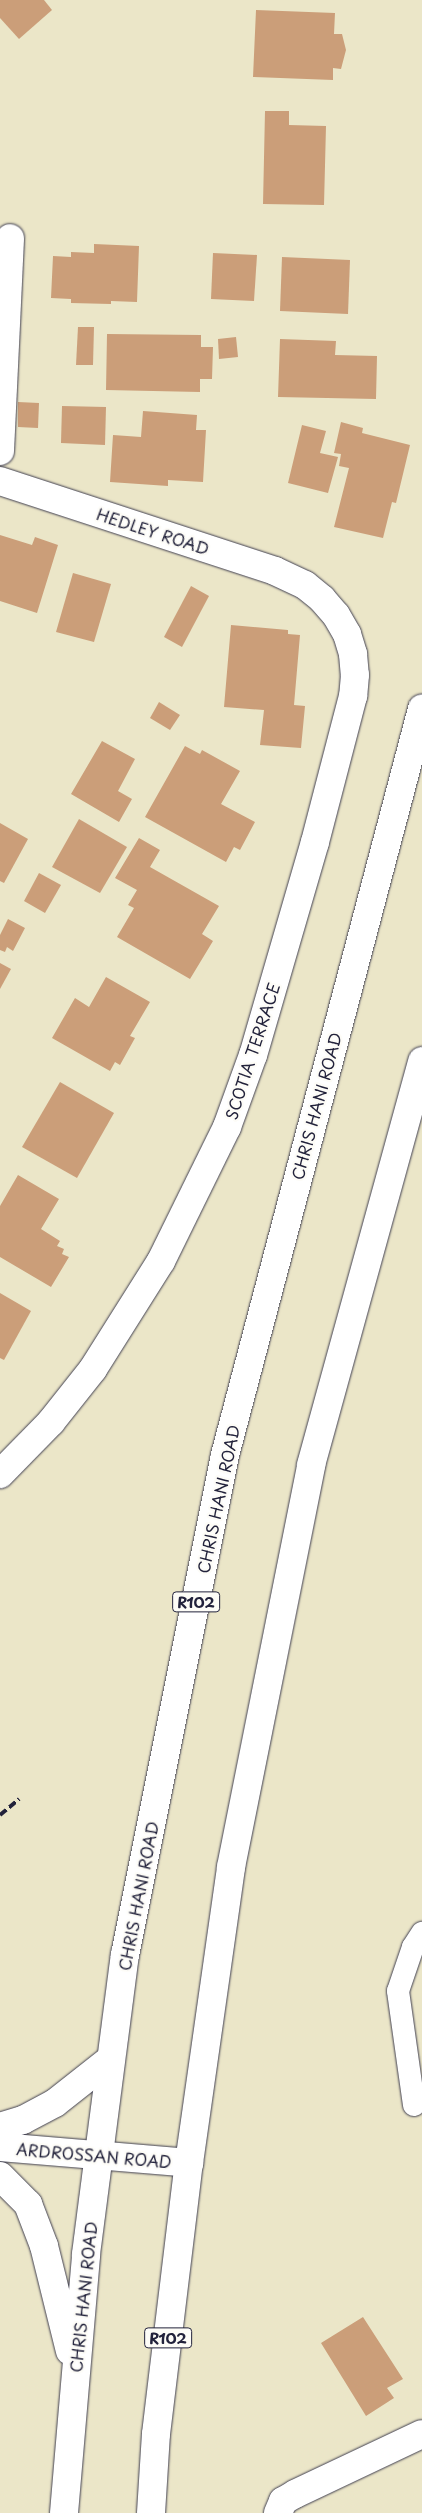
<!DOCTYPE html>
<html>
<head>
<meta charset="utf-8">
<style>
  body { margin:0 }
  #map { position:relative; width:422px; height:2513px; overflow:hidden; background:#ebe6c8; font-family:"Playpen Sans",sans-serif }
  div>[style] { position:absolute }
  .building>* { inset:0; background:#cb9e79 }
  .roads { filter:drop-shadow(0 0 1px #403f50) drop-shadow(0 0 1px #403f50) }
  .service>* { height:22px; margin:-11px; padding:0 11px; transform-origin:11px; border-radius:11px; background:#fff }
  .minor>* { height:28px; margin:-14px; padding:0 14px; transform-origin:14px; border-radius:14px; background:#fff }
  .primary>* { height:28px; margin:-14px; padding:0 14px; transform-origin:14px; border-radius:14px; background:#fff }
  .rail>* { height:4px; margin-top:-2px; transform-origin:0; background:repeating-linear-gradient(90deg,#22223b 0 8px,transparent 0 12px) }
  span { translate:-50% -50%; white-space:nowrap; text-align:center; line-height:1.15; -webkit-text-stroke:4.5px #fdfcf7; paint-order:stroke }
  .shield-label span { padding:1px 4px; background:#fdfcf7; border:1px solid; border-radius:4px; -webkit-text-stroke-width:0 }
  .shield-label { font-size:15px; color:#22223b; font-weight:700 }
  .street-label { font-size:16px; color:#22223b }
</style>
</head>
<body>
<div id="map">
  <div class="building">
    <div style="clip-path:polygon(0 0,44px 0,52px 10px,19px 39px,0 18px)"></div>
    <div style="clip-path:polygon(256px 10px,335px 13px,334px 34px,342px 34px,346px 50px,341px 69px,333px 68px,333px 80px,253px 77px)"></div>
    <div style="clip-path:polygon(265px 111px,289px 111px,289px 125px,326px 126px,324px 205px,263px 204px)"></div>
    <div style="clip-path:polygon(94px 244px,139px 246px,137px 302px,111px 301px,111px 304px,71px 303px,71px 299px,51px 298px,53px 256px,71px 257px,71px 252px,94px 253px)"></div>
    <div style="clip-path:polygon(213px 253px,257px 255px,254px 301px,211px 299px)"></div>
    <div style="clip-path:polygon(282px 257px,350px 260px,348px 314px,280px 311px)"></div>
    <div style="clip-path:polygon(78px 327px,94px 327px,93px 365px,76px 365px)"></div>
    <div style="clip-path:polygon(107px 334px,201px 335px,201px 347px,213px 347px,212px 379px,200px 379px,200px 392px,106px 390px)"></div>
    <div style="clip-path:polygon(236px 337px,238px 357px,219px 359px,218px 339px)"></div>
    <div style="clip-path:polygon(280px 339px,336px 341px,335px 355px,377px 356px,376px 399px,278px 397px)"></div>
    <div style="clip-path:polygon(18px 402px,39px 403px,38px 428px,18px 427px)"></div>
    <div style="clip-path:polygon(62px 406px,106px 407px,105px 445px,61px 443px)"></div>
    <div style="clip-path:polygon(143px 411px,197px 415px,196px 430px,206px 430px,203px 482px,168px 480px,168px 486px,110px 482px,113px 435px,141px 437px)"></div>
    <div style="clip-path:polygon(341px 422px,363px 428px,362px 433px,410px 445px,396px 503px,392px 502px,383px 538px,334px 527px,349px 468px,339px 466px,341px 454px,334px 453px)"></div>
    <div style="clip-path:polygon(302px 425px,326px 431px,320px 453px,338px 457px,328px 493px,288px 483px)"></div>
    <div style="clip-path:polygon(0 535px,32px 545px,35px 537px,58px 545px,37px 613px,0 601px)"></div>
    <div style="clip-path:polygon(73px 573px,111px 584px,94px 642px,56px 632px)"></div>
    <div style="clip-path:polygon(191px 586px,209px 596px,182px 647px,164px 637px)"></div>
    <div style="clip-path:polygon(231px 625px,288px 630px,288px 634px,300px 635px,294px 705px,305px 706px,301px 748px,260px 745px,264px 710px,224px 707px)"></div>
    <div style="clip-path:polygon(159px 702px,180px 715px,170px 730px,150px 718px)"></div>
    <div style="clip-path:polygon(102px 741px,135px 759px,118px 791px,132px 799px,119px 822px,71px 794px)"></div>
    <div style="clip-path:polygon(185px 746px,200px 754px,202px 750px,240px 771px,221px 804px,255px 822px,240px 850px,234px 847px,226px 862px,145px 817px)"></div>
    <div style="clip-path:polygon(79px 819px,127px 847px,100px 893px,52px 867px)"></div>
    <div style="clip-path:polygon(0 823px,28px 839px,4px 883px,0 881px)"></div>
    <div style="clip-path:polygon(139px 838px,160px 850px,150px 867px,219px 906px,202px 934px,213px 941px,190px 979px,117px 937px,134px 908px,128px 905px,137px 890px,115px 878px)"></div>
    <div style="clip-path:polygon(39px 873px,61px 885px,45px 913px,24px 901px)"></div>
    <div style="clip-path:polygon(8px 919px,25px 928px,13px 951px,7px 947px,5px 952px,0 950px,0 935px)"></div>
    <div style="clip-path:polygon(0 963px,11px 969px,0 989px)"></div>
    <div style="clip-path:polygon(106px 977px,150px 1002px,130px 1036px,135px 1038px,120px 1065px,115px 1062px,110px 1071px,52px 1038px,75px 998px,89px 1007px)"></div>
    <div style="clip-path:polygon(60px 1082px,114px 1113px,77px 1178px,22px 1147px)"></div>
    <div style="clip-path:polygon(18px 1175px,59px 1199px,41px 1229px,60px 1241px,57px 1246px,64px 1249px,62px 1254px,69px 1257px,51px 1287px,0 1257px,0 1206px)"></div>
    <div style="clip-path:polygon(0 1293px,31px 1311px,4px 1360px,0 1358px)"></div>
    <div style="clip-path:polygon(363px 2317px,403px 2379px,387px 2388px,394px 2398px,366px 2416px,321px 2343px)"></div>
  </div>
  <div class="roads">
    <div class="service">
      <div style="left:414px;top:2105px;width:115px;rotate:-98deg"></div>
      <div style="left:398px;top:1991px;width:46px;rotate:-71.2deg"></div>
      <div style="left:413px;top:1947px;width:17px;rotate:-57deg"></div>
    </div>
    <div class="minor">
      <div style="left:0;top:451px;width:213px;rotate:-87.3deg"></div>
      <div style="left:0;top:481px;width:289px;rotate:18.1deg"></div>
      <div style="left:275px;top:571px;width:33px;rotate:25deg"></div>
      <div style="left:305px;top:585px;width:22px;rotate:39deg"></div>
      <div style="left:322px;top:599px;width:21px;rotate:49deg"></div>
      <div style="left:336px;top:615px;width:22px;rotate:60deg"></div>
      <div style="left:347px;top:634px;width:21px;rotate:73deg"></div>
      <div style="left:353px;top:654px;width:21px;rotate:85deg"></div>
      <div style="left:355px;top:675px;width:21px;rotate:95deg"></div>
      <div style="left:353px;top:696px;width:151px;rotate:104.6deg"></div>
      <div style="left:315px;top:842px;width:222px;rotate:106.2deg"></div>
      <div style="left:253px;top:1055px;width:77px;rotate:109.9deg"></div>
      <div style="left:227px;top:1127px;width:149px;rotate:116.2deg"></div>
      <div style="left:161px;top:1261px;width:128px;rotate:122.2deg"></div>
      <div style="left:93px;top:1369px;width:68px;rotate:128.4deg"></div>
      <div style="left:51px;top:1422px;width:73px;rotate:134.4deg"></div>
      <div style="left:0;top:2147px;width:190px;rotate:4.8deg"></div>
      <div style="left:278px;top:2513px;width:13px;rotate:-67deg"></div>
      <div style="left:283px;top:2501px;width:14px;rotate:-30deg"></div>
      <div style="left:295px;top:2494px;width:140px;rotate:-25.3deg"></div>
    </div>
    <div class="primary">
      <div style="left:0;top:2127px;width:24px;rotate:-17deg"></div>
      <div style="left:23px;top:2120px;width:36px;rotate:-28deg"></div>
      <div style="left:55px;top:2103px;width:71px;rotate:-38.2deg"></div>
      <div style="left:0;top:2176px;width:40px;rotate:45deg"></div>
      <div style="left:28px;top:2204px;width:45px;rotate:69.1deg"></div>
      <div style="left:44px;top:2246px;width:108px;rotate:76.1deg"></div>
      <div style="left:64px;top:2513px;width:260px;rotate:-85.1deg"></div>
      <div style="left:86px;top:2254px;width:302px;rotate:-82.6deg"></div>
      <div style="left:125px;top:1955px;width:510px;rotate:-78.69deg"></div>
      <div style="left:225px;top:1455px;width:772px;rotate:-75.21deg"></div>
      <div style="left:151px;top:2513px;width:79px;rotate:-86.4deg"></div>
      <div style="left:156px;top:2434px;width:273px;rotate:-83.1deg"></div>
      <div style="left:189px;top:2163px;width:299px;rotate:-81.9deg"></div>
      <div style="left:231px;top:1867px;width:410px;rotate:-78.7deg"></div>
      <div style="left:311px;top:1465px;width:419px;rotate:-74.6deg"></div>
    </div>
  </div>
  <div class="rail">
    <div style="left:0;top:1815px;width:25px;rotate:-40deg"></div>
  </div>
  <div class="shield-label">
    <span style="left:196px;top:1602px">R102</span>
    <span style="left:168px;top:2338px">R102</span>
  </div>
  <div class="street-label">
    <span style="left:153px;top:531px;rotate:18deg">HEDLEY ROAD</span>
    <span style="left:252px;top:1051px;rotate:-72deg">SCOTIA TERRACE</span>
    <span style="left:316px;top:1106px;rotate:-75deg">CHRIS HANI ROAD</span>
    <span style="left:218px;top:1499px;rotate:-78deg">CHRIS HANI ROAD</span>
    <span style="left:138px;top:1896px;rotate:-79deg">CHRIS HANI ROAD</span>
    <span style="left:94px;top:2155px;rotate:5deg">ARDROSSAN ROAD</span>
    <span style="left:83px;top:2297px;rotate:-84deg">CHRIS HANI ROAD</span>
  </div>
</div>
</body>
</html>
